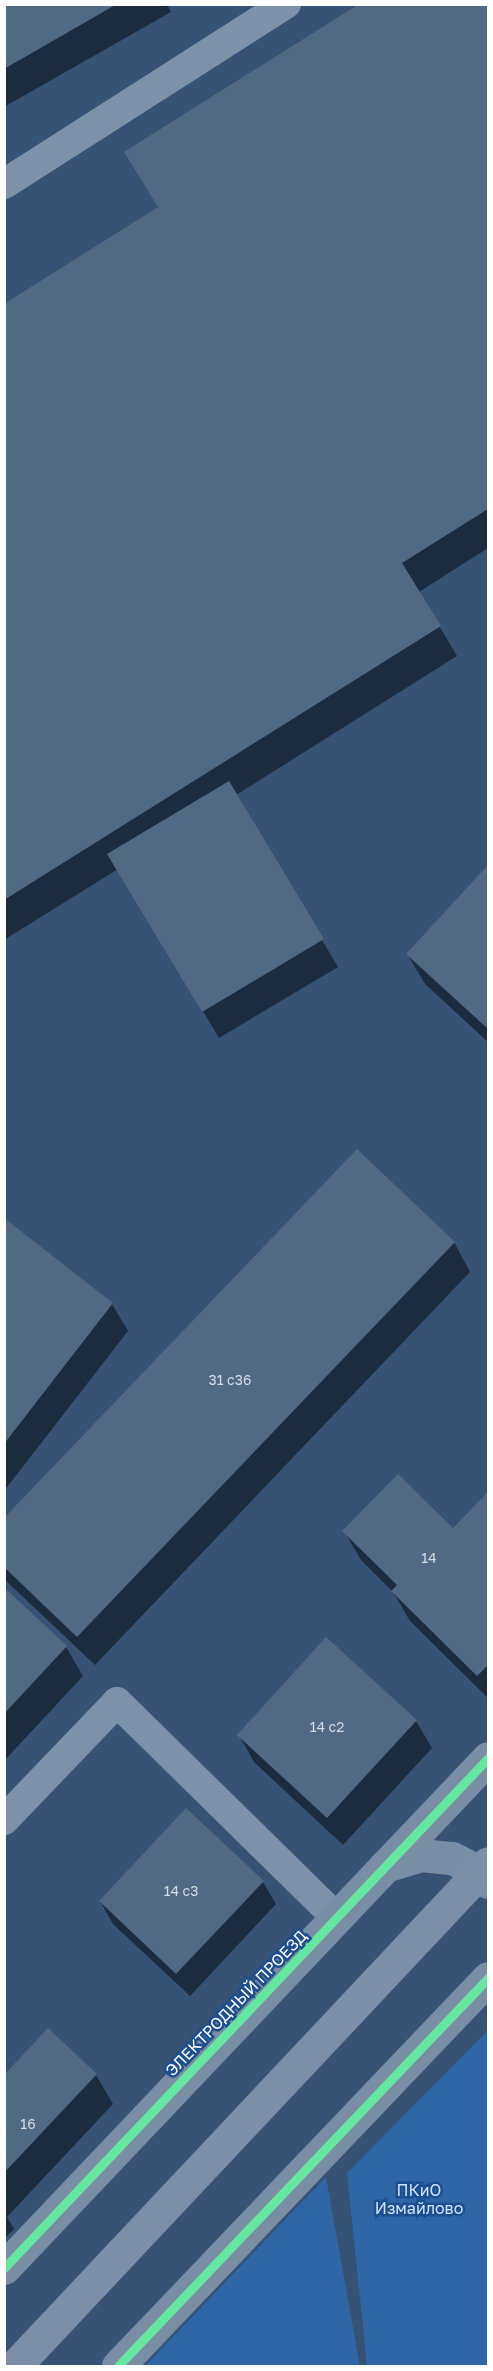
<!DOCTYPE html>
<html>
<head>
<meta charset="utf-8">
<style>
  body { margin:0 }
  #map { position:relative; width:493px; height:2371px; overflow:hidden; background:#365274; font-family:"Golos Text",sans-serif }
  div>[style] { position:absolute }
  .green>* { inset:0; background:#2f66a5 }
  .shadow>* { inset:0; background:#0007 }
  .building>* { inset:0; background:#526984 }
  .lane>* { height:30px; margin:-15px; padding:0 15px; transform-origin:15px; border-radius:15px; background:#7d92a8 }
  .secondary>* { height:33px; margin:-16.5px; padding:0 16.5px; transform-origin:16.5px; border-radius:16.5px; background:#798da4 }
  .primary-bridge>* { height:33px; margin:-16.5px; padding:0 16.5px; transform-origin:16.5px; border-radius:16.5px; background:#7d8ea7 }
  .cycleway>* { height:9px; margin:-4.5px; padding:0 4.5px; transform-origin:4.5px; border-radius:4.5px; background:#66e7a1 }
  span { translate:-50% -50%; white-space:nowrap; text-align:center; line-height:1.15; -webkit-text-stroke:5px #1b4f8f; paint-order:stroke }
  .number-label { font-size:14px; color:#d4dae0 }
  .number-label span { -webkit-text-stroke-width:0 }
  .street-label { font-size:16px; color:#fff }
  .park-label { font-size:16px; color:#cfe3fa }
  .frame { position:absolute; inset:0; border:6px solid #fff; pointer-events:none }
</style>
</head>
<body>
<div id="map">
  <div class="green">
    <div style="clip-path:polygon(488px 2030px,488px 2366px,367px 2366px,347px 2173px)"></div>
    <div style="clip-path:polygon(326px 2177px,360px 2366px,145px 2366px)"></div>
  </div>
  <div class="shadow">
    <div style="clip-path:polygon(4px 4px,167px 4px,171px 12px,4px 107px)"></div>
    <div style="clip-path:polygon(362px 4px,488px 4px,488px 548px,419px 592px,457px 656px,236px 795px,338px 967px,219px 1038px,118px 869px,4px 940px,4px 305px,159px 208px)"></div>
    <div style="clip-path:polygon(488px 867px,488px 1042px,425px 984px,408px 955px)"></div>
    <div style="clip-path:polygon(4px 1221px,112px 1304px,128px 1331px,4px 1491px)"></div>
    <div style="clip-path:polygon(454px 1242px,470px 1272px,95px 1665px,4px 1579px,4px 1521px)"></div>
    <div style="clip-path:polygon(488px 1494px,488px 1698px,410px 1621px,393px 1592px,361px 1560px,344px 1531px,453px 1530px)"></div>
    <div style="clip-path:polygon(4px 1589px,66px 1647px,83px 1676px,4px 1761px)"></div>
    <div style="clip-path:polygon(416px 1721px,432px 1748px,343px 1845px,254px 1762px,239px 1735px)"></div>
    <div style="clip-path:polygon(263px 1882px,276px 1904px,190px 1996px,113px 1924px,100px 1901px)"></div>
    <div style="clip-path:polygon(96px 2075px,113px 2104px,7px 2217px,14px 2229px,4px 2239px,4px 2077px)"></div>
  </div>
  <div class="building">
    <div style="clip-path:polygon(4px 4px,117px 4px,4px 69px)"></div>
    <div style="clip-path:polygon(359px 4px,488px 4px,488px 509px,402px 563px,441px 626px,4px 900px,4px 304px,158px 207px,124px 152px)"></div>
    <div style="clip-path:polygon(229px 781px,324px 939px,202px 1012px,107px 854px)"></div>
    <div style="clip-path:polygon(488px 865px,488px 1029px,406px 954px)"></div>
    <div style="clip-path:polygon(357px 1149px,455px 1242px,77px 1637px,4px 1567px,4px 1518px)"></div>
    <div style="clip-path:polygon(4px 1218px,113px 1303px,4px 1444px)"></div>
    <div style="clip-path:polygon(398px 1474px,453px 1528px,488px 1492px,488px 1665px,477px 1676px,391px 1591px,397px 1585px,342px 1531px)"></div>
    <div style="clip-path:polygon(4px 1587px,67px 1646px,4px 1714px)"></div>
    <div style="clip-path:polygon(326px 1637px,417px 1720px,327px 1818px,237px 1735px)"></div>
    <div style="clip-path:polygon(186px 1808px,264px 1881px,176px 1974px,99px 1901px)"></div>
    <div style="clip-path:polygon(48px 2028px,97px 2074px,4px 2173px,4px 2075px)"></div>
  </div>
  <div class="lane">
    <div style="left:4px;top:184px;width:335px;rotate:-32.6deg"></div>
    <div style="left:4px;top:1820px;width:163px;rotate:-46.2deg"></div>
    <div style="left:117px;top:1702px;width:308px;rotate:44.5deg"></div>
  </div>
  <div class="secondary">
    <div style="left:385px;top:1866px;width:38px;rotate:-17deg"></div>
    <div style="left:421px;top:1855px;width:31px;rotate:6deg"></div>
    <div style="left:452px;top:1858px;width:34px;rotate:27deg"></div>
    <div style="left:482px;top:1873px;width:11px;rotate:56deg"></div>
    <div style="left:4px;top:2268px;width:703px;rotate:-46.5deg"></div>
    <div style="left:118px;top:2366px;width:536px;rotate:-46.36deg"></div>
  </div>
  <div class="primary-bridge">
    <div style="left:15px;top:2366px;width:690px;rotate:-46.76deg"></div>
  </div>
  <div class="cycleway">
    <div style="left:4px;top:2268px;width:703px;rotate:-46.5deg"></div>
    <div style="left:118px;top:2366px;width:536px;rotate:-46.36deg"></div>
  </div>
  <div class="number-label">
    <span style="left:230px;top:1380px">31 с36</span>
    <span style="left:429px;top:1558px">14</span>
    <span style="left:327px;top:1727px">14 с2</span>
    <span style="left:181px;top:1891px">14 с3</span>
    <span style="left:28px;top:2124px">16</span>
  </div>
  <div class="street-label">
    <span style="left:236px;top:2003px;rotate:-46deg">ЭЛЕКТРОДНЫЙ ПРОЕЗД</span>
  </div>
  <div class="park-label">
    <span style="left:419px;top:2199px">ПКиО<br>Измайлово</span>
  </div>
  <div class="frame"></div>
</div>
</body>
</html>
